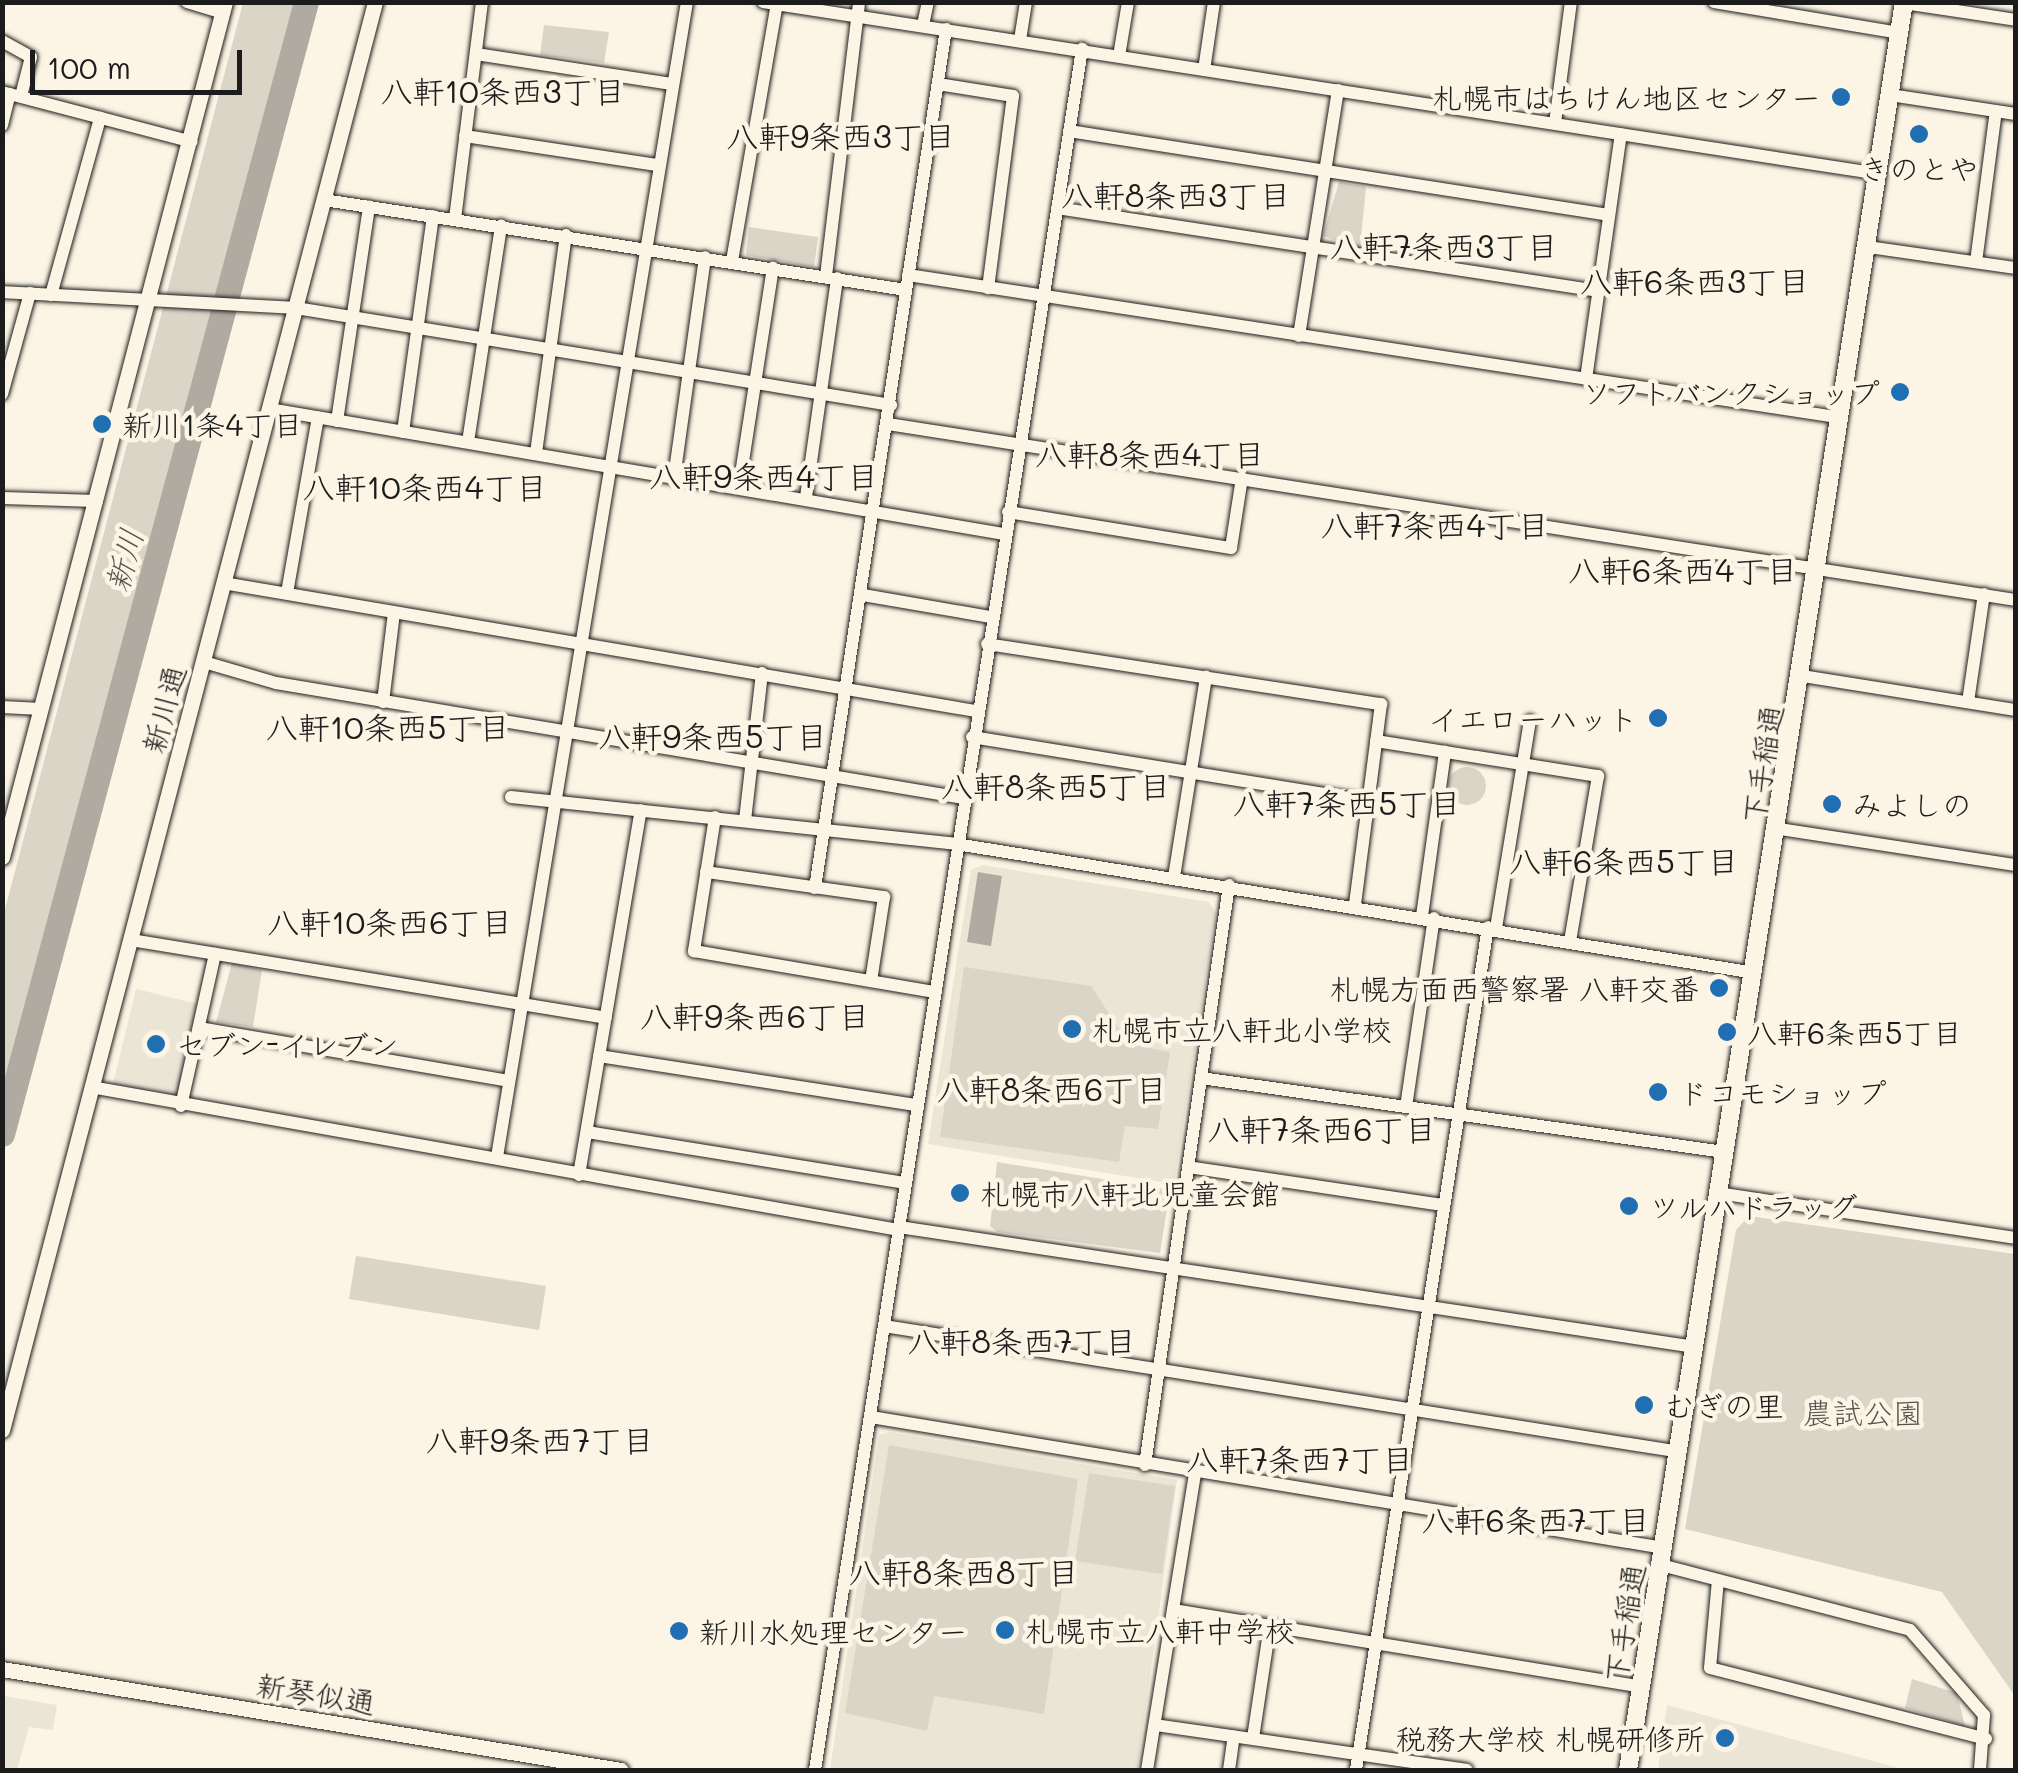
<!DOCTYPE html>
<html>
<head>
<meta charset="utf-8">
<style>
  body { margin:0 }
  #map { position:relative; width:2018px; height:1773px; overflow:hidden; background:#fcf5e5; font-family:Mali,"Klee One",sans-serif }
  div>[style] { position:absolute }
  .built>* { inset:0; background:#ebe5d6 }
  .green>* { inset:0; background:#dbd5c8 }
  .round { border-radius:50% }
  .water>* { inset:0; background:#b0aba1 }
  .river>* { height:25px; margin:-12.5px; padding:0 12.5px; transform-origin:12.5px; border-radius:12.5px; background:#b0aba1 }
  .roads { filter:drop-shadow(0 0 2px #1c1c1c) drop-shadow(0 0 2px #1c1c1c) }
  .minor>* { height:12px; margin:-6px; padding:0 6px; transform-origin:6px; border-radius:6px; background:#fcf5e5 }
  .tertiary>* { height:15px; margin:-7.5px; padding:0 7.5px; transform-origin:7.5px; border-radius:7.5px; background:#fcf5e5 }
  .secondary>* { height:18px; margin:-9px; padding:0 9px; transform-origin:9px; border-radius:9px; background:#fcf5e5 }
  .dots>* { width:28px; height:28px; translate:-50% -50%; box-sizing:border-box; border:5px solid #fcf5e5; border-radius:50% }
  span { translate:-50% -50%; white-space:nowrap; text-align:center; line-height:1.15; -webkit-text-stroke:9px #fcf5e5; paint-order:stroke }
  .poi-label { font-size:30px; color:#1c1c1c }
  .right { translate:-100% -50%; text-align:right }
  .left { translate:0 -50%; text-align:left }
  .street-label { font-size:30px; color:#1c1c1c }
  .park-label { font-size:30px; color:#555450 }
  .neighbourhood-label { font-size:32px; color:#1c1c1c }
  .water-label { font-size:32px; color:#575551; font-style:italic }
  .frame { position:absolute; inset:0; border:5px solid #1c1c1c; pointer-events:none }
  .scale { position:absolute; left:30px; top:50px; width:212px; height:45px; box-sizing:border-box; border:5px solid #1c1c1c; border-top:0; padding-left:12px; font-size:30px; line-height:35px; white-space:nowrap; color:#1c1c1c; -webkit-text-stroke:8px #fcf5e5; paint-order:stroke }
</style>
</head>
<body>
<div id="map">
  <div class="built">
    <div style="clip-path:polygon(983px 865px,1209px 902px,1216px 913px,1174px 1184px,928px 1144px,971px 870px)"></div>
    <div style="clip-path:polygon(136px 989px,198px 1004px,178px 1095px,113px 1084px)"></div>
    <div style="clip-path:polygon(889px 1432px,1177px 1480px,1137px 1770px,830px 1770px,879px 1435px)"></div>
    <div style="clip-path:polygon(3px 1696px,57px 1705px,53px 1730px,29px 1727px,17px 1770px,3px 1770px)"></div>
    <div style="clip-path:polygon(1667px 1705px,1906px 1770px,1658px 1770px)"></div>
  </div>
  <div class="green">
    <div style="clip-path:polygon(243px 3px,296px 3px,3px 1117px,3px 917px)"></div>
    <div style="clip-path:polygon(544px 25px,609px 32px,604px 63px,540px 55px)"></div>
    <div style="clip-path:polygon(1339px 182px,1366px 187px,1360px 249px,1323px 236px)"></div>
    <div style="clip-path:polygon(749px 227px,818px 237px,814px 267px,746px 255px)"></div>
    <div class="round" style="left:1448px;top:767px;width:38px;height:38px"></div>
    <div style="clip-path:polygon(232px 963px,262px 970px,253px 1027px,216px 1022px)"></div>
    <div style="clip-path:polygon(964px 967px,1091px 986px,1129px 1044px,1170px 1052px,1158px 1129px,1125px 1126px,1119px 1162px,940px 1137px)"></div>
    <div style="clip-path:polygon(997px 1162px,1170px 1190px,1160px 1253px,997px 1232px,990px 1226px)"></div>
    <div style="clip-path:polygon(1749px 1216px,2015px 1254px,2015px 1696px,1942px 1592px,1685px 1529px,1736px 1230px)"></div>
    <div style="clip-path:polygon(356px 1256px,546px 1286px,539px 1330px,349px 1299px)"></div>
    <div style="clip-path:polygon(889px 1445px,1078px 1479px,1044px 1714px,934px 1696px,927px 1731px,845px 1713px)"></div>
    <div style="clip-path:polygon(1089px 1473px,1175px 1486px,1162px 1574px,1075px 1561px)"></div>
    <div style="clip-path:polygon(1912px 1679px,1957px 1693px,1965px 1726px,1905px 1708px)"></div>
  </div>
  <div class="water">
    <div style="clip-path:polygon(978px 872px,1002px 876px,991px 946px,967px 942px)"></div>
  </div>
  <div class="river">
    <div style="left:2px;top:1134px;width:1172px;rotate:-74.97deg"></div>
  </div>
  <div class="roads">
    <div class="minor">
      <div style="left:187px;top:2px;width:37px;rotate:17deg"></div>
      <div style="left:763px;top:2px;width:1129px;rotate:8.76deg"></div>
      <div style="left:1714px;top:2px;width:189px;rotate:9.5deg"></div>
      <div style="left:1904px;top:3px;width:113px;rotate:8.6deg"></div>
      <div style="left:923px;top:25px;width:24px;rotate:-78deg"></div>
      <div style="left:1020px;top:40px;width:38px;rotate:-81deg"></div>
      <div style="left:2px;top:41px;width:33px;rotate:29deg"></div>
      <div style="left:31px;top:57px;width:40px;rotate:104.4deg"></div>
      <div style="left:476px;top:54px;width:198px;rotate:8.7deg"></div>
      <div style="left:1119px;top:56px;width:55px;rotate:-80.5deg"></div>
      <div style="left:1204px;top:70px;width:69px;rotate:-81.6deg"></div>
      <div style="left:938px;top:84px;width:76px;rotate:9.1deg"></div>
      <div style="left:1013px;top:96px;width:194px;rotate:97.4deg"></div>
      <div style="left:2px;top:92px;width:196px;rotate:14.7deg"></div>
      <div style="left:1890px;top:95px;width:127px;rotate:8.6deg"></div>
      <div style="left:1555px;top:123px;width:122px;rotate:-82.5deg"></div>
      <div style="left:2px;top:125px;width:32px;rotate:-76deg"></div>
      <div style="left:1069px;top:131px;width:546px;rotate:8.84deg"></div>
      <div style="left:465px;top:136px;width:194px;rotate:8.6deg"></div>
      <div style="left:324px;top:200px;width:589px;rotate:8.79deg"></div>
      <div style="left:1057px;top:208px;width:547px;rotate:8.72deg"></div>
      <div style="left:455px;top:219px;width:219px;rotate:-82.9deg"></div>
      <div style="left:1868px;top:247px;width:149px;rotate:8.1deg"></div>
      <div style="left:732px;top:261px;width:263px;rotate:-80.1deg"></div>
      <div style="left:1976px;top:262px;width:152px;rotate:-82.5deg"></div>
      <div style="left:908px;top:275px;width:945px;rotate:8.7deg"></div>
      <div style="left:826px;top:276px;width:276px;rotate:-83.1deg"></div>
      <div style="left:2px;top:292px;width:294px;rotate:3.1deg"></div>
      <div style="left:296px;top:308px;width:603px;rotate:9.26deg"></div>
      <div style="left:51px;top:295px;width:184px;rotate:-74.5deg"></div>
      <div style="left:1299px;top:336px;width:249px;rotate:-81deg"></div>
      <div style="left:1586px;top:379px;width:247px;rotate:-81.9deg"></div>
      <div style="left:2px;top:394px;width:105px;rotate:-74.5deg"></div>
      <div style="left:269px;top:409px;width:746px;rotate:9.65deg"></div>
      <div style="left:337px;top:421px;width:217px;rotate:-81.5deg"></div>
      <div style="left:888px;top:424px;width:1142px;rotate:8.87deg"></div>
      <div style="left:403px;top:432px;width:218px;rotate:-82.1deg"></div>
      <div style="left:468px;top:442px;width:219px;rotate:-81.3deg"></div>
      <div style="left:536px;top:453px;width:220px;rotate:-82.2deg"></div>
      <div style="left:674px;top:478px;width:223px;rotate:-82deg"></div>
      <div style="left:739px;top:487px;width:222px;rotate:-81.2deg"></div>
      <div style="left:806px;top:497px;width:221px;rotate:-81.9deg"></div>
      <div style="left:2px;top:498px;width:95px;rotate:1.8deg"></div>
      <div style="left:1008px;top:512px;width:226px;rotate:9.2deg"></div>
      <div style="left:1231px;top:548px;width:71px;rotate:-81.1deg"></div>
      <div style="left:223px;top:583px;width:764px;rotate:9.65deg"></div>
      <div style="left:287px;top:593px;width:178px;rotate:-80deg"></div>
      <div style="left:863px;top:595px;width:130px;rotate:9.8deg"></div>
      <div style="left:987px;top:644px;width:399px;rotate:8.7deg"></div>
      <div style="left:1381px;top:704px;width:202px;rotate:97.4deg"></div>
      <div style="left:204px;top:662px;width:75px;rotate:16.3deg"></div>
      <div style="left:276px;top:683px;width:697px;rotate:9.5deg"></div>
      <div style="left:1803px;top:676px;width:216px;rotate:9.1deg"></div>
      <div style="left:383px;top:702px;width:90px;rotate:-83deg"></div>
      <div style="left:1968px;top:702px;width:109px;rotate:-81.6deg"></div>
      <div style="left:2px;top:707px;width:39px;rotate:3deg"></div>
      <div style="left:972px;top:737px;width:402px;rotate:9.2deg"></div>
      <div style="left:1376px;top:741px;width:225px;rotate:9deg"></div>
      <div style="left:1598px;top:776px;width:167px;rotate:99.6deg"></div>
      <div style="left:511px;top:797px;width:447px;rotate:6deg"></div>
      <div style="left:956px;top:844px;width:809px;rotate:9.17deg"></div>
      <div style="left:715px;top:817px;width:136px;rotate:98.9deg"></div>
      <div style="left:694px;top:951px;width:243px;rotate:9.7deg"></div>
      <div style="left:745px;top:820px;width:148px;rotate:-83.4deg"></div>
      <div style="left:1780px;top:829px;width:239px;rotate:8.7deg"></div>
      <div style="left:706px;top:872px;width:180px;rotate:8deg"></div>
      <div style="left:884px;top:897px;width:85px;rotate:98.8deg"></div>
      <div style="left:1174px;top:877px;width:203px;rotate:-80.9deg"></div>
      <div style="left:815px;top:888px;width:869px;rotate:-81.33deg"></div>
      <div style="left:1422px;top:916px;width:166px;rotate:-82deg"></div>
      <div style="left:1496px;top:928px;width:210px;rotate:-80.7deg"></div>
      <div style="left:131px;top:940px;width:481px;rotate:9.3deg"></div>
      <div style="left:199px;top:1028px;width:314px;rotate:9.7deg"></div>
      <div style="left:599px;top:1056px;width:322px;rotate:8.8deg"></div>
      <div style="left:1201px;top:1078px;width:528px;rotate:8.05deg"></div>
      <div style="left:91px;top:1087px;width:821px;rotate:10.04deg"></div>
      <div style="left:181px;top:1106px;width:156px;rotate:-77.4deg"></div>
      <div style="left:1406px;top:1107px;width:191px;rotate:-81.6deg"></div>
      <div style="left:587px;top:1132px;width:323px;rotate:9.1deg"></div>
      <div style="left:497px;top:1157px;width:1171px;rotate:-80.66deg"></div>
      <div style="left:1188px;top:1167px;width:258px;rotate:8.5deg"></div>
      <div style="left:579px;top:1175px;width:370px;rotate:-80.4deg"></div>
      <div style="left:1718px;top:1193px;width:301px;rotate:8.6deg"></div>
      <div style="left:899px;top:1227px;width:805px;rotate:8.57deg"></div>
      <div style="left:884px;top:1326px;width:806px;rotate:8.99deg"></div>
      <div style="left:871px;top:1417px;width:804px;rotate:9.38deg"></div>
      <div style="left:1145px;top:1465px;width:586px;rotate:-81.76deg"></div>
      <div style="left:1661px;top:1565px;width:257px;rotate:14.6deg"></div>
      <div style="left:1910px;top:1630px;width:113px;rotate:49deg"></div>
      <div style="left:1984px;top:1715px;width:55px;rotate:94.2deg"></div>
      <div style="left:1718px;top:1580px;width:88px;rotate:95.2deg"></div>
      <div style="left:1710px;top:1668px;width:285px;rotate:14.4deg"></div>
      <div style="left:1173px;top:1610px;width:475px;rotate:9.3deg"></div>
      <div style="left:1155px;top:1725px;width:315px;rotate:8.2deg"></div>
      <div style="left:1253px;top:1738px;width:113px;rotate:-81.4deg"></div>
      <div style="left:815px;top:1770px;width:1742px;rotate:-81.18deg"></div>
      <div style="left:1147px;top:1770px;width:301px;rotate:-80.8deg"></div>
      <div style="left:1229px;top:1770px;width:34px;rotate:-82deg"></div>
      <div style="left:1356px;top:1770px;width:853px;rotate:-81.1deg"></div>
    </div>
    <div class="tertiary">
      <div style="left:2px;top:857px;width:884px;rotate:-75.38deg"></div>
      <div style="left:2px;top:1430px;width:1476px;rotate:-75.36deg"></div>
      <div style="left:2px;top:1669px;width:627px;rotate:9.27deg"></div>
    </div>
    <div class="secondary">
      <div style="left:1628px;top:1770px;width:1789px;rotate:-81.13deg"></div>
    </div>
  </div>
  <div class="dots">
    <div style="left:1841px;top:97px;background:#1f6fb2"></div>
    <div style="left:1919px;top:134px;background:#1f6fb2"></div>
    <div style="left:1900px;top:392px;background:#1f6fb2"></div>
    <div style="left:102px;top:424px;background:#1f6fb2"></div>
    <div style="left:1658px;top:718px;background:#1f6fb2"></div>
    <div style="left:1832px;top:804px;background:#1f6fb2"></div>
    <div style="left:1719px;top:988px;background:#1f6fb2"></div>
    <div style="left:1072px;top:1029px;background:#1f6fb2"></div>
    <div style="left:1727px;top:1032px;background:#1f6fb2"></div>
    <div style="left:156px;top:1044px;background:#1f6fb2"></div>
    <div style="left:1658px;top:1092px;background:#1f6fb2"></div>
    <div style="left:960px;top:1193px;background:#1f6fb2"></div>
    <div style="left:1629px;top:1206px;background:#1f6fb2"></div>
    <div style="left:1644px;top:1405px;background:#1f6fb2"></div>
    <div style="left:1005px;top:1630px;background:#1f6fb2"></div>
    <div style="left:679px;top:1631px;background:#1f6fb2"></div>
    <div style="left:1725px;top:1738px;background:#1f6fb2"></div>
  </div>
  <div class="poi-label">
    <span class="right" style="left:1821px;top:97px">札幌市はちけん地区センター</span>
    <span style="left:1919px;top:168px">きのとや</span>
    <span class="right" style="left:1880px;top:392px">ソフトバンクショップ</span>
    <span class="left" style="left:122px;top:424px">新川1条4丁目</span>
    <span class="right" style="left:1638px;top:718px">イエローハット</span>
    <span class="left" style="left:1852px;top:804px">みよしの</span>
    <span class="right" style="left:1699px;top:988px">札幌方面西警察署 八軒交番</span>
    <span class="left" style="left:1092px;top:1029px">札幌市立八軒北小学校</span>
    <span class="left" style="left:1747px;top:1032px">八軒6条西5丁目</span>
    <span class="left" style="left:176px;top:1044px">セブン-イレブン</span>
    <span class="left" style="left:1678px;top:1092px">ドコモショップ</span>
    <span class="left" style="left:980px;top:1193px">札幌市八軒北児童会館</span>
    <span class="left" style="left:1649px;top:1206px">ツルハドラッグ</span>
    <span class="left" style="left:1664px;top:1405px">むぎの里</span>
    <span class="left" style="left:1025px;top:1630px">札幌市立八軒中学校</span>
    <span class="left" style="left:699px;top:1631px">新川水処理センター</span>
    <span class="right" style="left:1705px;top:1738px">税務大学校 札幌研修所</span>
  </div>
  <div class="street-label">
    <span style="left:163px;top:709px;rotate:-75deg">新川通</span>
    <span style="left:1762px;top:764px;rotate:-81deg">下手稲通</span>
    <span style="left:1624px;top:1623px;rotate:-81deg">下手稲通</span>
    <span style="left:316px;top:1693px;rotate:9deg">新琴似通</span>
  </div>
  <div class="park-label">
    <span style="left:1863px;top:1412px">農試公園</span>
  </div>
  <div class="neighbourhood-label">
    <span style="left:503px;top:90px">八軒10条西3丁目</span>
    <span style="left:841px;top:135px">八軒9条西3丁目</span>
    <span style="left:1176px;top:194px">八軒8条西3丁目</span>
    <span style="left:1444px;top:245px">八軒7条西3丁目</span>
    <span style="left:1695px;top:280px">八軒6条西3丁目</span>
    <span style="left:1150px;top:453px">八軒8条西4丁目</span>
    <span style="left:764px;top:475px">八軒9条西4丁目</span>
    <span style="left:425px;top:486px">八軒10条西4丁目</span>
    <span style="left:1435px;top:524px">八軒7条西4丁目</span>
    <span style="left:1683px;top:569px">八軒6条西4丁目</span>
    <span style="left:388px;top:726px">八軒10条西5丁目</span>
    <span style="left:713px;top:735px">八軒9条西5丁目</span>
    <span style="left:1056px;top:785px">八軒8条西5丁目</span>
    <span style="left:1347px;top:802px">八軒7条西5丁目</span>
    <span style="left:1624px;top:860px">八軒6条西5丁目</span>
    <span style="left:390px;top:921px">八軒10条西6丁目</span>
    <span style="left:755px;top:1015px">八軒9条西6丁目</span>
    <span style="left:1052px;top:1088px">八軒8条西6丁目</span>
    <span style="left:1322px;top:1128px">八軒7条西6丁目</span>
    <span style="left:1022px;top:1340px">八軒8条西7丁目</span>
    <span style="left:540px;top:1439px">八軒9条西7丁目</span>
    <span style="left:1300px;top:1458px">八軒7条西7丁目</span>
    <span style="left:1536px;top:1519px">八軒6条西7丁目</span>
    <span style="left:964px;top:1571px">八軒8条西8丁目</span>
  </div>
  <div class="water-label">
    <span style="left:123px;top:560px;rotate:-75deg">新川</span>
  </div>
  <div class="frame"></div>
  <div class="scale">100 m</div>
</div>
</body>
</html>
